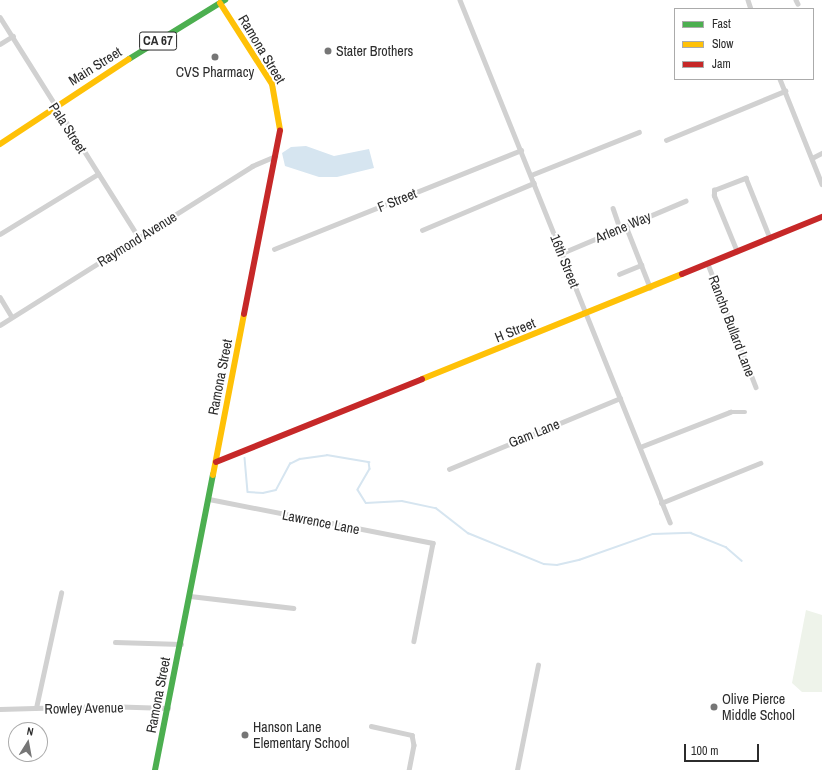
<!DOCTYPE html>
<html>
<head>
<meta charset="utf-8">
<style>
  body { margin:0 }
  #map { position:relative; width:822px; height:770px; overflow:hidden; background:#fff; font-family:"Archivo Narrow",sans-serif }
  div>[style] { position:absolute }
  .green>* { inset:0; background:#eef3ea }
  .water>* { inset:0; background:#d6e5f0 }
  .stream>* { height:1.5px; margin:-0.75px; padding:0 0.75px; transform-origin:0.75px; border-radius:0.75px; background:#d6e5f0 }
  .street>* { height:4.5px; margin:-2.25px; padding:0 2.25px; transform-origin:2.25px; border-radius:2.25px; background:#d1d1d1 }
  .fast>* { height:6px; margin:-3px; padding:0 3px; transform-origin:3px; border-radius:3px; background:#4caf50 }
  .slow>* { height:6px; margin:-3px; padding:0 3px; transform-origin:3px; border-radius:3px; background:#ffc107 }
  .jam>* { height:6px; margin:-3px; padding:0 3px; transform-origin:3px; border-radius:3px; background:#c62828 }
  .dots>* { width:11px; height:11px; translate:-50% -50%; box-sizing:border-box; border:2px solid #fff; border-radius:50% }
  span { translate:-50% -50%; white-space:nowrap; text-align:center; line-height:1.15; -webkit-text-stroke:4px #fff; paint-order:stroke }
  .shield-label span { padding:1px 3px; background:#fff; border:1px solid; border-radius:3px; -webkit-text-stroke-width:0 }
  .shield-label { font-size:13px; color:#2c2c2c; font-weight:700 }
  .street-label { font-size:14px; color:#2c2c2c }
  .poi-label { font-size:14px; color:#2c2c2c }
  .left { translate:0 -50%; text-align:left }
  .legend { position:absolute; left:674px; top:8px; width:140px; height:72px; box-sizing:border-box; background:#fff; border:1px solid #ababab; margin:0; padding:5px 7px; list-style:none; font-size:12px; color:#2c2c2c }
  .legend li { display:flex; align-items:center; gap:8px; height:20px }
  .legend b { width:20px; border:1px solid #ababab }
  .north { position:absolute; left:8px; top:722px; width:40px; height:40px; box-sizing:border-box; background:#fff; border:1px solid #ababab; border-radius:50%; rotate:11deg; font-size:11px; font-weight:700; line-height:16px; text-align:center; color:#2c2c2c }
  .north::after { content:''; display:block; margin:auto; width:14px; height:18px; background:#767676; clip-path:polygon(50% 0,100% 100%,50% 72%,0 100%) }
  .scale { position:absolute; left:684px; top:744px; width:75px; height:18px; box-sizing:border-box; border:2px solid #2c2c2c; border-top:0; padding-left:5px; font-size:12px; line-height:14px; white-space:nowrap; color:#2c2c2c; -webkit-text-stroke:3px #fff; paint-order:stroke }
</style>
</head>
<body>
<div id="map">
  <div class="green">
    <div style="clip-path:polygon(806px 610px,822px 615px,822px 692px,802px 692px,792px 683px)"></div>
  </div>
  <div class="water">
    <div style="clip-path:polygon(306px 146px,334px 156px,369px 149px,374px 168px,337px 177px,319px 177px,285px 166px,282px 153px,291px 147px)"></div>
  </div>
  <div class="stream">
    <div style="left:245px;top:458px;width:34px;rotate:85deg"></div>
    <div style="left:248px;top:492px;width:15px;rotate:4deg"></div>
    <div style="left:263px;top:493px;width:13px;rotate:-13deg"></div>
    <div style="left:276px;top:490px;width:30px;rotate:-62deg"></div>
    <div style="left:290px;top:464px;width:11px;rotate:-27deg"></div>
    <div style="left:300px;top:459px;width:27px;rotate:-8deg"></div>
    <div style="left:327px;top:455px;width:43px;rotate:9.5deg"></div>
    <div style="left:369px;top:462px;width:7px;rotate:82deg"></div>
    <div style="left:370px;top:469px;width:24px;rotate:120deg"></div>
    <div style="left:358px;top:490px;width:15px;rotate:58deg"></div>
    <div style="left:366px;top:503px;width:36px;rotate:-3deg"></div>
    <div style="left:402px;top:501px;width:35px;rotate:12deg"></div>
    <div style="left:436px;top:508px;width:41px;rotate:38deg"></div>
    <div style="left:468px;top:533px;width:82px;rotate:22.2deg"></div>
    <div style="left:544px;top:564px;width:13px;rotate:4deg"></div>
    <div style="left:557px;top:565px;width:23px;rotate:-13deg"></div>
    <div style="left:579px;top:560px;width:78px;rotate:-19.4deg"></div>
    <div style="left:653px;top:534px;width:38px;rotate:-2deg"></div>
    <div style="left:691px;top:533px;width:38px;rotate:22deg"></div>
    <div style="left:726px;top:547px;width:21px;rotate:41deg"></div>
  </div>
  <div class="street">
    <div style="left:460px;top:0;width:563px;rotate:68.09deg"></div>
    <div style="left:748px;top:0;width:9px;rotate:72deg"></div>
    <div style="left:796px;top:0;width:4px;rotate:63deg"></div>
    <div style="left:0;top:17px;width:261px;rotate:57.8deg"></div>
    <div style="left:0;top:44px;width:15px;rotate:-32deg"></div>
    <div style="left:780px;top:79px;width:113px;rotate:68.2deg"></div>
    <div style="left:666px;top:140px;width:129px;rotate:-22.4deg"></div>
    <div style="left:812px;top:158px;width:11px;rotate:-27deg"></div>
    <div style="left:531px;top:175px;width:116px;rotate:-21.7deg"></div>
    <div style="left:613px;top:208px;width:21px;rotate:71deg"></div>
    <div style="left:626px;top:226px;width:66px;rotate:68.5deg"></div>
    <div style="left:422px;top:230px;width:121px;rotate:-22.8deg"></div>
    <div style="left:0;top:234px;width:115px;rotate:-31.5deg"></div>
    <div style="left:274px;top:249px;width:266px;rotate:-21.8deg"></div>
    <div style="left:737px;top:252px;width:61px;rotate:-112.3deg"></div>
    <div style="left:714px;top:196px;width:6px;rotate:-90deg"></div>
    <div style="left:714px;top:190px;width:34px;rotate:-21deg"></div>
    <div style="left:746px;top:178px;width:65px;rotate:68.2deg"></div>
    <div style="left:562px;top:253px;width:134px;rotate:-22.9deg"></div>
    <div style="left:708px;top:264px;width:132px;rotate:68.7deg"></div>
    <div style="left:619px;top:274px;width:24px;rotate:-22deg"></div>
    <div style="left:0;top:297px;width:23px;rotate:59deg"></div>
    <div style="left:0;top:325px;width:298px;rotate:-32.2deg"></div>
    <div style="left:252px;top:166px;width:25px;rotate:-23deg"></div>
    <div style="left:640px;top:447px;width:97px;rotate:-21.3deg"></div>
    <div style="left:730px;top:412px;width:15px"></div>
    <div style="left:449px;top:469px;width:185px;rotate:-22.5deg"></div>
    <div style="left:209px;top:499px;width:228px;rotate:11.1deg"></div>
    <div style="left:433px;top:543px;width:100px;rotate:101deg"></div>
    <div style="left:661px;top:503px;width:107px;rotate:-22deg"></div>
    <div style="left:190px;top:596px;width:104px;rotate:6.6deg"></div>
    <div style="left:115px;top:642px;width:66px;rotate:1.7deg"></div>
    <div style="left:36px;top:708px;width:118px;rotate:-77.7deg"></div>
    <div style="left:0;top:709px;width:104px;rotate:-1.7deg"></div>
    <div style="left:104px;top:706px;width:64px;rotate:1.8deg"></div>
    <div style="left:371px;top:726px;width:42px;rotate:12.4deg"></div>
    <div style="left:412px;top:735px;width:10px;rotate:79deg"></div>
    <div style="left:414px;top:745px;width:25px;rotate:101deg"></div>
    <div style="left:517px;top:770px;width:107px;rotate:-78.7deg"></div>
  </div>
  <div class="fast">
    <div style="left:129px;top:59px;width:113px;rotate:-31.6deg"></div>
    <div style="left:155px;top:770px;width:301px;rotate:-78.9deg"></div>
  </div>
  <div class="slow">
    <div style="left:220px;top:3px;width:96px;rotate:57.3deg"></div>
    <div style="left:272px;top:84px;width:47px;rotate:80.1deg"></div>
    <div style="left:0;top:144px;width:154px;rotate:-33.4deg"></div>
    <div style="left:422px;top:379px;width:280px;rotate:-22deg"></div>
    <div style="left:213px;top:475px;width:164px;rotate:-79.1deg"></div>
  </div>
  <div class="jam">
    <div style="left:682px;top:274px;width:151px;rotate:-22.2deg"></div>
    <div style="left:244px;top:314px;width:187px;rotate:-78.9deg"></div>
    <div style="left:216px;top:462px;width:222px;rotate:-21.9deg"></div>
  </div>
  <div class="dots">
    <div style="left:328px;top:51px;background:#767676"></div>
    <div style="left:215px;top:57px;background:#767676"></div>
    <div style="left:714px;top:707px;background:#767676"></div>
    <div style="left:245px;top:735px;background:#767676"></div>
  </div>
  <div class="shield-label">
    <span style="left:158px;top:41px">CA 67</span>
  </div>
  <div class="street-label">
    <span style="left:262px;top:49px;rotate:59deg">Ramona Street</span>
    <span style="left:95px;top:66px;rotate:-32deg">Main Street</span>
    <span style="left:68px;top:128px;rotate:57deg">Pala Street</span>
    <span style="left:397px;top:200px;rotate:-22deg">F Street</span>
    <span style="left:623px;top:227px;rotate:-23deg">Arlene Way</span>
    <span style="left:137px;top:239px;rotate:-32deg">Raymond Avenue</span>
    <span style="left:565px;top:261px;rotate:68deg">16th Street</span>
    <span style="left:732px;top:326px;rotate:69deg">Rancho Bullard Lane</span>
    <span style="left:515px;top:330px;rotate:-22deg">H Street</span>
    <span style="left:220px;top:377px;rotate:-79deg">Ramona Street</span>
    <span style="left:534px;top:433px;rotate:-22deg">Gam Lane</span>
    <span style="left:321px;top:522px;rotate:11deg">Lawrence Lane</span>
    <span style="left:158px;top:695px;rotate:-79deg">Ramona Street</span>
    <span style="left:84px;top:708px;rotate:-1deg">Rowley Avenue</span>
  </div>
  <div class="poi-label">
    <span class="left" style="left:336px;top:51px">Stater Brothers</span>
    <span style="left:215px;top:72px">CVS Pharmacy</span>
    <span class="left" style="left:722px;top:707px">Olive Pierce<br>Middle School</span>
    <span class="left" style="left:253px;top:735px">Hanson Lane<br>Elementary School</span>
  </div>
  <ul class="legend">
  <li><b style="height:5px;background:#4caf50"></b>Fast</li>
  <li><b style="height:5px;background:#ffc107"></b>Slow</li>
  <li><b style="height:5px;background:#c62828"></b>Jam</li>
  </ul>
  <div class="north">N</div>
  <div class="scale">100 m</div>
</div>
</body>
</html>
